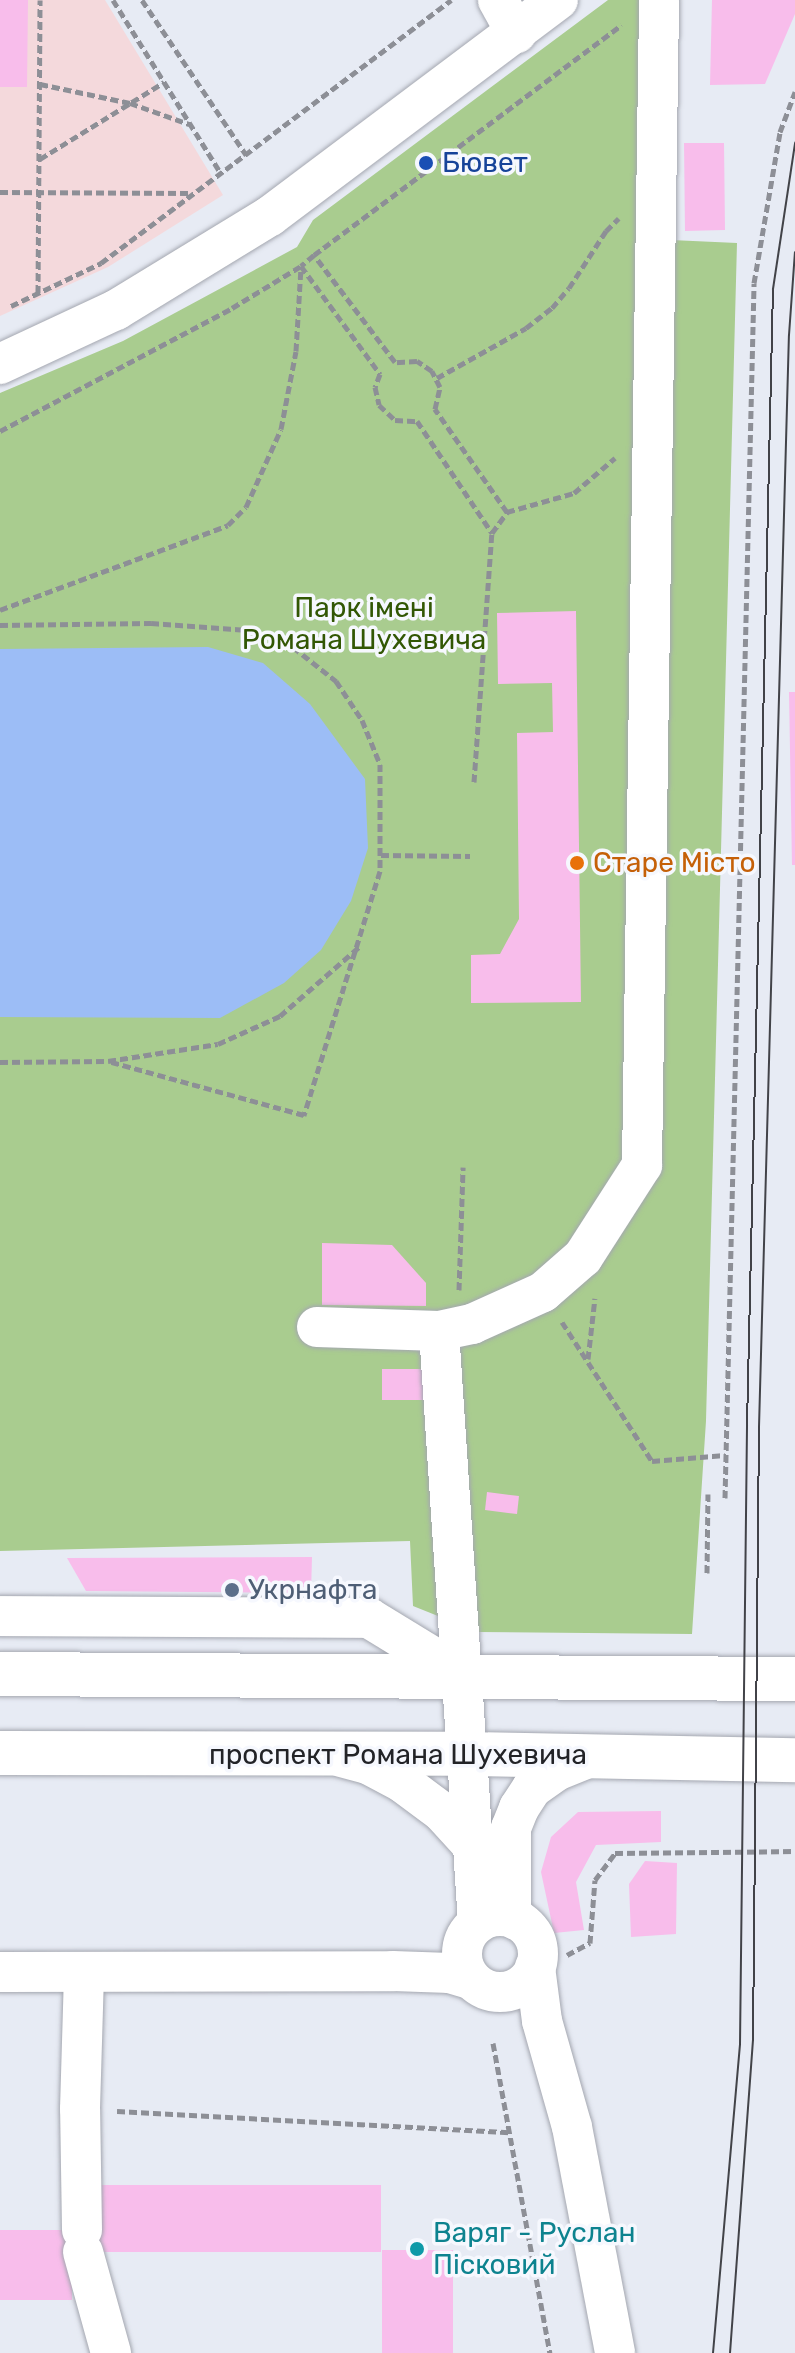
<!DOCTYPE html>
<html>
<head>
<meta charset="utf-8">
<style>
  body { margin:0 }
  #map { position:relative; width:795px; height:2353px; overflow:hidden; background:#e7ebf4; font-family:Rubik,sans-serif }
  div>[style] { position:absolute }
  .commercial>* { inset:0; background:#f4d9dc }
  .green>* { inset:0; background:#a9cc8f }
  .water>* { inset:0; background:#9cbdf6 }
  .building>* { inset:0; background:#f8bdeb }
  .path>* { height:5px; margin-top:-2.5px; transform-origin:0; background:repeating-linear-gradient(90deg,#8d8f96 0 8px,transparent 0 12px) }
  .roads { filter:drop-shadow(0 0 2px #a4a7b0) drop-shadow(0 0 2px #a4a7b0) }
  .minor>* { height:40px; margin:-20px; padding:0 20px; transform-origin:20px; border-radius:20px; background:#fff }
  .minor>.ring { margin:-20px; padding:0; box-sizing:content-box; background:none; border:40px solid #fff; border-radius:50% }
  .major>* { height:44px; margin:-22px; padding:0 22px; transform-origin:22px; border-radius:22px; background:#fff }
  .tram>* { height:2px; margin:-1px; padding:0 1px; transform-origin:1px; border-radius:1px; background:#424348 }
  .dots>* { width:22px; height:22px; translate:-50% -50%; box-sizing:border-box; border:4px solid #f6f8fe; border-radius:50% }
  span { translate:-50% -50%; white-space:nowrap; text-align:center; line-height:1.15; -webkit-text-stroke:7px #f6f8fe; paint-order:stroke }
  .transit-label { font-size:28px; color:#164399 }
  .left { translate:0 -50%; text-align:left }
  .park-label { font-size:28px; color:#325704 }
  .food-label { font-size:28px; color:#c56008 }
  .service-label { font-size:28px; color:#4e5e75 }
  .street-label { font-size:28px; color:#222327 }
  .culture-label { font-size:28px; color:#0d838f }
</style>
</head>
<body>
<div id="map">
  <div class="commercial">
    <div style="clip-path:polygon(0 0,105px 0,223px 195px,108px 267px,0 316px)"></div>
  </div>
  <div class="green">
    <div style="clip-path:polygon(608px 0,644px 0,649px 239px,737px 243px,706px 1421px,692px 1634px,478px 1632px,413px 1606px,410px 1541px,0 1551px,0 393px,123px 341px,297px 247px,313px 220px)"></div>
  </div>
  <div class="water">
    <div style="clip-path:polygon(208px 647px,263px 663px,310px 704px,365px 779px,368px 848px,351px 901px,321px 950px,284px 983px,220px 1018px,0 1017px,0 649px)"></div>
  </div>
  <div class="building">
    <div style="clip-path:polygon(0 0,28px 0,27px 87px,0 87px)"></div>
    <div style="clip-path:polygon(712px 0,795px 0,795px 14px,765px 84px,710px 85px)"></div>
    <div style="clip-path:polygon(684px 143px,724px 143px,725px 230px,685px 231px)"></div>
    <div style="clip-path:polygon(576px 611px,581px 1002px,471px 1003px,471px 955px,500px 954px,519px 919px,517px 733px,553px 732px,552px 683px,498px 684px,497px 613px)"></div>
    <div style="clip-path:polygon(789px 692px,795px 692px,795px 865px,792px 865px)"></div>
    <div style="clip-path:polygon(322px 1243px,392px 1245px,426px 1283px,426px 1306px,322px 1305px)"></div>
    <div style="clip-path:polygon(382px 1369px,427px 1369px,427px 1400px,382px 1400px)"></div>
    <div style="clip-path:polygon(487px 1492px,519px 1496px,517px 1514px,485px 1510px)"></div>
    <div style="clip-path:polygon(312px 1557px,311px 1593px,86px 1591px,67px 1558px)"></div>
    <div style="clip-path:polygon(661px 1811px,661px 1842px,596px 1845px,576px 1882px,584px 1930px,554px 1933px,541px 1872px,551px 1837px,578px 1812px)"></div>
    <div style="clip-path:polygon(645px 1861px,677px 1863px,676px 1934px,631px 1937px,629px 1884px)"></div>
    <div style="clip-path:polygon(95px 2185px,381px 2185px,381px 2252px,72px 2252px,72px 2300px,0 2300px,0 2230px,95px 2230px)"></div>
    <div style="clip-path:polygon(382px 2250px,453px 2250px,453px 2353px,382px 2353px)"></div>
  </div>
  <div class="path">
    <div style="left:113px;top:0;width:203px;rotate:58.1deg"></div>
    <div style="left:142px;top:0;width:187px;rotate:56.1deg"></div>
    <div style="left:40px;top:84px;width:92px;rotate:11.9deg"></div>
    <div style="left:130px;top:103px;width:63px;rotate:19.6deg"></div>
    <div style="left:40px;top:159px;width:146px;rotate:-31.8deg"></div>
    <div style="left:0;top:192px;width:191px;rotate:0.3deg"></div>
    <div style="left:314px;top:255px;width:384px;rotate:-36.8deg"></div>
    <div style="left:38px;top:293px;width:293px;rotate:-89.6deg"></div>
    <div style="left:11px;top:306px;width:100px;rotate:-25.5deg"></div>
    <div style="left:101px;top:263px;width:438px;rotate:-36.9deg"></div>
    <div style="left:437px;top:378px;width:102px;rotate:-29.3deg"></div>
    <div style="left:526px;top:328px;width:33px;rotate:-38deg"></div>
    <div style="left:552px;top:308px;width:26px;rotate:-50deg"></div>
    <div style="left:569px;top:288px;width:68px;rotate:-57deg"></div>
    <div style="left:606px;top:231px;width:18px;rotate:-45deg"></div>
    <div style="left:0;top:431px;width:263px;rotate:-27.9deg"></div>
    <div style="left:232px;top:308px;width:81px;rotate:-31.3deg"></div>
    <div style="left:507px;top:512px;width:70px;rotate:-15.8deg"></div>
    <div style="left:574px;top:493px;width:54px;rotate:-40.5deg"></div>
    <div style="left:0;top:610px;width:243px;rotate:-20.4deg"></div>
    <div style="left:228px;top:525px;width:25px;rotate:-45deg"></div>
    <div style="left:246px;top:507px;width:85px;rotate:-65.8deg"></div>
    <div style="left:281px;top:429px;width:79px;rotate:-79.1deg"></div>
    <div style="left:296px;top:351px;width:85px;rotate:-86.6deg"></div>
    <div style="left:0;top:625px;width:151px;rotate:-0.8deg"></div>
    <div style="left:151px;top:623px;width:97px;rotate:4.1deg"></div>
    <div style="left:248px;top:630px;width:48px;rotate:20.7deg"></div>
    <div style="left:293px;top:647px;width:55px;rotate:38.3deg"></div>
    <div style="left:336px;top:681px;width:47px;rotate:56.3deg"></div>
    <div style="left:362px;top:720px;width:48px;rotate:67.8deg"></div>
    <div style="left:380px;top:764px;width:107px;rotate:90deg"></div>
    <div style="left:380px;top:871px;width:256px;rotate:107.3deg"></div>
    <div style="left:304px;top:1115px;width:203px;rotate:-164.6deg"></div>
    <div style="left:474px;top:782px;width:250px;rotate:-85.9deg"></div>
    <div style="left:492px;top:533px;width:26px;rotate:-54deg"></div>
    <div style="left:507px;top:512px;width:126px;rotate:-125deg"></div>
    <div style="left:435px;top:409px;width:23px;rotate:-77deg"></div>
    <div style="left:440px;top:387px;width:18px;rotate:-117deg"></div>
    <div style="left:432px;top:371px;width:18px;rotate:-146deg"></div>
    <div style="left:417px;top:361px;width:22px;rotate:177deg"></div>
    <div style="left:395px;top:362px;width:134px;rotate:-127.1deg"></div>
    <div style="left:314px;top:255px;width:17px;rotate:140deg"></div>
    <div style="left:301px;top:266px;width:134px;rotate:53.8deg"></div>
    <div style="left:380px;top:374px;width:14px;rotate:111deg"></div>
    <div style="left:375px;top:387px;width:18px;rotate:77deg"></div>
    <div style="left:379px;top:405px;width:22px;rotate:43deg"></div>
    <div style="left:395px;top:420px;width:22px;rotate:3deg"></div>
    <div style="left:417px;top:421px;width:135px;rotate:56.2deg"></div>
    <div style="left:381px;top:855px;width:89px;rotate:0.6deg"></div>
    <div style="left:0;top:1062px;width:108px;rotate:-0.5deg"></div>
    <div style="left:108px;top:1061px;width:111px;rotate:-8.8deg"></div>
    <div style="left:218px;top:1044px;width:68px;rotate:-24.3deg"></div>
    <div style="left:280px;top:1016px;width:105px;rotate:-41.1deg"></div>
    <div style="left:459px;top:1290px;width:123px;rotate:-88.1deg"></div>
    <div style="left:562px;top:1322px;width:166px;rotate:57.1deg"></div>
    <div style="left:652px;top:1461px;width:73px;rotate:-4.7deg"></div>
    <div style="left:588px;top:1359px;width:61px;rotate:-83.5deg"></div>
    <div style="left:725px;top:1498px;width:1215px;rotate:-88.63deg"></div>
    <div style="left:754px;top:283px;width:153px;rotate:-80.2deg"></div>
    <div style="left:780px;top:132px;width:43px;rotate:-69.4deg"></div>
    <div style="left:707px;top:1573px;width:79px;rotate:-89.3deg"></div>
    <div style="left:567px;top:1955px;width:26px;rotate:-28deg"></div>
    <div style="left:590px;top:1943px;width:63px;rotate:-85.5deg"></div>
    <div style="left:595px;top:1880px;width:34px;rotate:-53deg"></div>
    <div style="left:615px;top:1853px;width:180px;rotate:-0.6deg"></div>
    <div style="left:493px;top:2043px;width:315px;rotate:79.6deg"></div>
    <div style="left:117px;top:2111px;width:393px;rotate:3.1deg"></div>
  </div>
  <div class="roads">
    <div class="minor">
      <div style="left:498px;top:0;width:38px;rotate:61deg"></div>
      <div style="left:0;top:364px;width:128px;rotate:-25deg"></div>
      <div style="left:116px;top:310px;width:180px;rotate:-31.4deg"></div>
      <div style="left:270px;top:216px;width:360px;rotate:-36.9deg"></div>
      <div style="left:317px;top:1327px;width:122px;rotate:1.9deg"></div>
      <div style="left:439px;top:1331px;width:34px;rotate:-12deg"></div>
      <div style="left:472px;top:1324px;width:78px;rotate:-24.3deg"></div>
      <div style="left:543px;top:1292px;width:53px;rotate:-41.2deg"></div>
      <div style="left:583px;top:1257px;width:109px;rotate:-57.3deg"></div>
      <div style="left:642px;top:1165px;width:1165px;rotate:-89.16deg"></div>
      <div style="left:439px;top:1331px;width:593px;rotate:86.23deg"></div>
      <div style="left:0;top:1616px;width:369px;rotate:0.3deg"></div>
      <div style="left:369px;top:1618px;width:111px;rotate:31.4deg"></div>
      <div style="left:341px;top:1757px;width:28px;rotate:15deg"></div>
      <div style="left:368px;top:1764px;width:40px;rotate:28deg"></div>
      <div style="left:403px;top:1783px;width:49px;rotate:36.6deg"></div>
      <div style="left:442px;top:1812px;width:49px;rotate:47.5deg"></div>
      <div class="ring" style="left:462px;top:1916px;width:36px;height:36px"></div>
      <div style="left:516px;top:1920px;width:13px;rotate:-113deg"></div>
      <div style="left:511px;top:1908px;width:80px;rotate:-90deg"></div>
      <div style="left:511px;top:1828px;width:22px;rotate:-68deg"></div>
      <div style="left:519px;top:1808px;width:24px;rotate:-57deg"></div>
      <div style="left:532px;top:1788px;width:29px;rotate:-35deg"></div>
      <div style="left:556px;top:1771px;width:38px;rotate:-22deg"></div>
      <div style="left:535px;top:1967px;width:54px;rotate:82.6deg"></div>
      <div style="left:542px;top:2021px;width:110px;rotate:74.2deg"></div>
      <div style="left:572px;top:2127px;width:230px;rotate:79.2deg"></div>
      <div style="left:0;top:1972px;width:393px;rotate:-0.1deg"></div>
      <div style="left:393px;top:1971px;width:57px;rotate:2deg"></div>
      <div style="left:450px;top:1973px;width:21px;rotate:17deg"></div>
      <div style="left:82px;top:2230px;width:121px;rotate:-90.9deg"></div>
      <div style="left:80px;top:2109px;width:137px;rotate:-88.3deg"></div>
      <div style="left:83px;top:2252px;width:105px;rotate:74.5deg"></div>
    </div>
    <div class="major">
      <div style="left:0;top:1674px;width:795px;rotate:0.36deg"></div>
      <div style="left:0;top:1753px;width:468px;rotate:0.1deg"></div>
      <div style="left:468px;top:1754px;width:327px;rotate:1.1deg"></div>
    </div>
  </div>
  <div class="tram">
    <div style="left:713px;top:2353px;width:310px;rotate:-85deg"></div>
    <div style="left:740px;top:2044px;width:619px;rotate:-89.35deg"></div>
    <div style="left:747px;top:1425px;width:1136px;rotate:-88.69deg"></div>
    <div style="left:773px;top:289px;width:148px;rotate:-81.4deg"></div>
    <div style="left:730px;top:2353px;width:314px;rotate:-85.8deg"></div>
    <div style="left:753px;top:2040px;width:613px;rotate:-89.44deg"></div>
    <div style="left:759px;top:1427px;width:1092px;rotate:-88.43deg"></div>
    <div style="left:789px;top:335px;width:83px;rotate:-85.9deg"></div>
  </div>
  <div class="dots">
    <div style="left:426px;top:163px;background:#1a4fb4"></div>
    <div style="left:577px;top:863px;background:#e8710a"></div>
    <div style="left:232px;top:1590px;background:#5c6f8a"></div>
    <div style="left:417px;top:2249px;background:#0f9aa8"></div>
  </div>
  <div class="transit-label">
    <span class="left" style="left:442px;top:163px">Бювет</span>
  </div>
  <div class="park-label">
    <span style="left:364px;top:624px">Парк імені<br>Романа Шухевича</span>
  </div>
  <div class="food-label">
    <span class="left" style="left:593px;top:863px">Старе Місто</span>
  </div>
  <div class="service-label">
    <span class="left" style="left:248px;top:1590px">Укрнафта</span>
  </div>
  <div class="street-label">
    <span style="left:398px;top:1755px">проспект Романа Шухевича</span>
  </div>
  <div class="culture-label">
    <span class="left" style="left:433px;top:2249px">Варяг - Руслан<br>Пісковий</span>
  </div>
</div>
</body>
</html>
